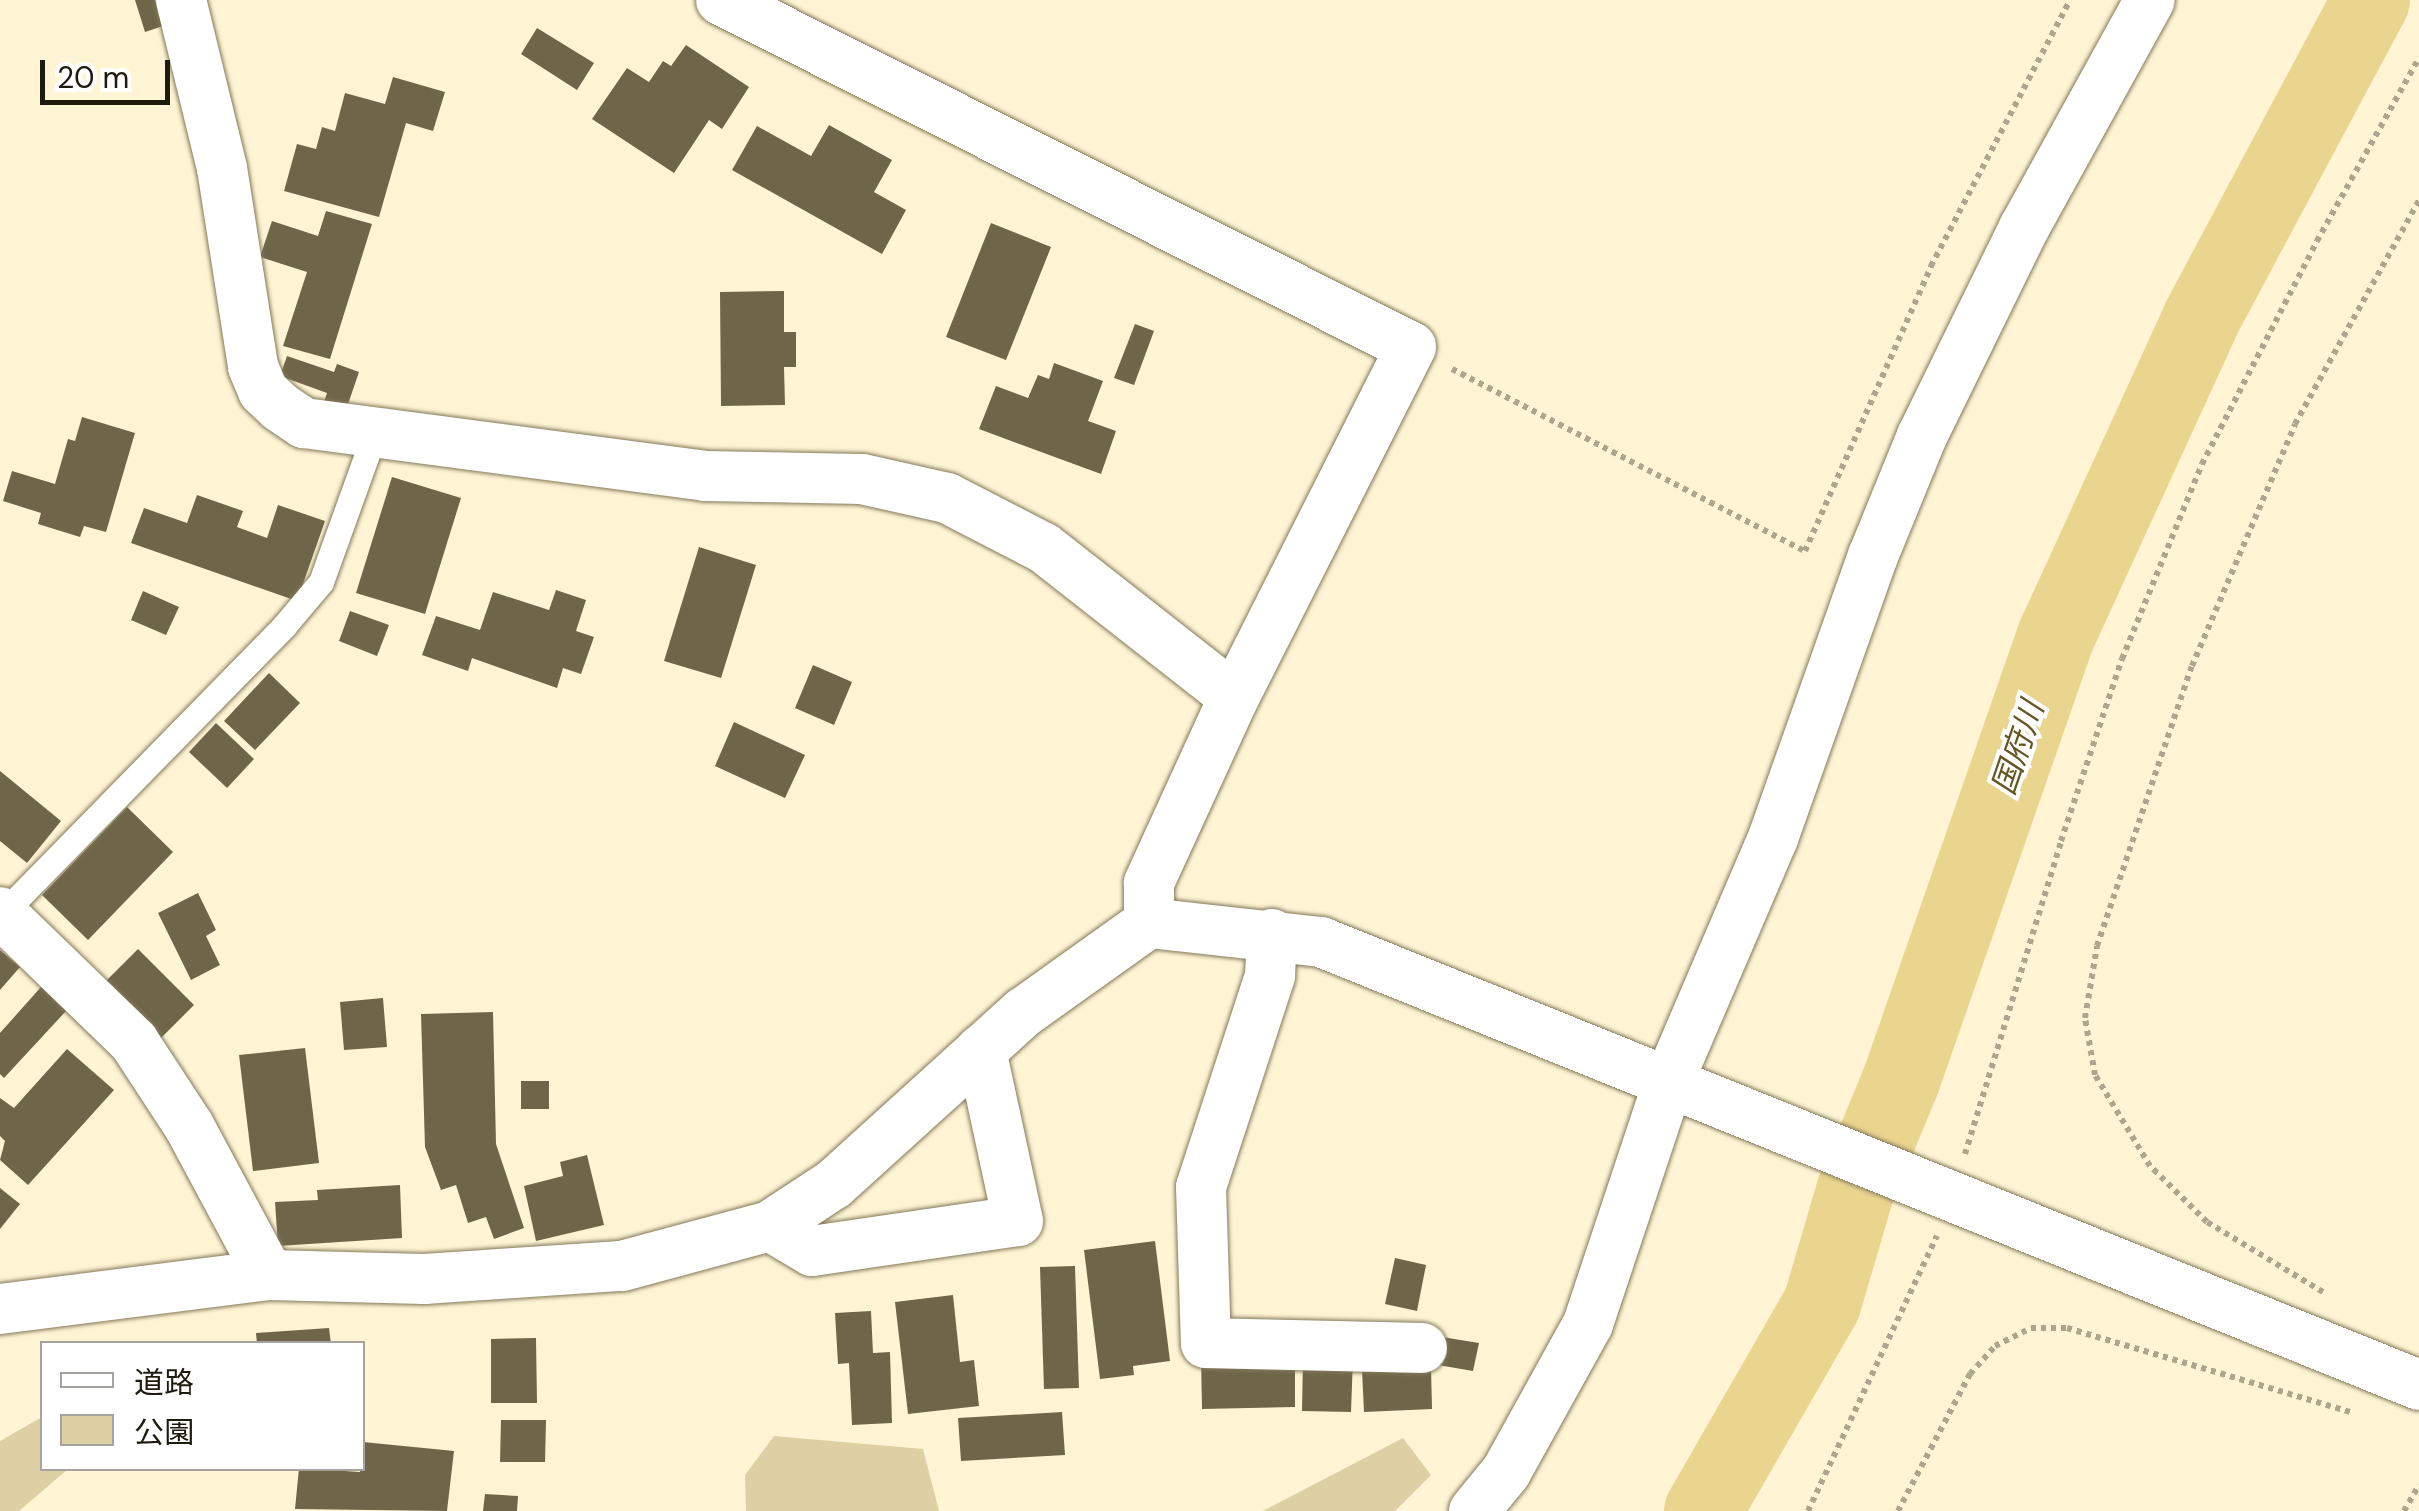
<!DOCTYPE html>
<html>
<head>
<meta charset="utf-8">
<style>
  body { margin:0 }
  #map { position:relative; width:2419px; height:1511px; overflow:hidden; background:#fff5d4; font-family:"DM Sans","Noto Sans JP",sans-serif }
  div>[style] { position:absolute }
  .green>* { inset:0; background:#ddd0a4 }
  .river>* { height:78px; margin:-39px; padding:0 39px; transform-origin:39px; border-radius:39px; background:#ead58f }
  .building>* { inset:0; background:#6f6649 }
  .path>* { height:6px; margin-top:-3px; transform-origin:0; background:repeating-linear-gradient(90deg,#ada68c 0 5px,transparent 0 10px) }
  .roads { filter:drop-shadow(0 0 2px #82795b) drop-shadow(0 0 2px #82795b) }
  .lane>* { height:25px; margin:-12.5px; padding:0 12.5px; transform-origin:12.5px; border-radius:12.5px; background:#fff }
  .street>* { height:50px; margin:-25px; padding:0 25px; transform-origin:25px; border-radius:25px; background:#fff }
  span { translate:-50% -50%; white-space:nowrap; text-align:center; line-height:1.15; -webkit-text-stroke:8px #fff; paint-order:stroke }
  .water-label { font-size:32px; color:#655622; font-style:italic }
  .legend { position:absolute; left:40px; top:1341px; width:325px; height:130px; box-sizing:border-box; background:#fff; border:2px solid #a5a39f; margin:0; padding:12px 18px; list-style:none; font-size:30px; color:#1d1a0e }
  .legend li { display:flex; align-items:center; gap:20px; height:50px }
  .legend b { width:50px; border:2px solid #a5a39f }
  .scale { position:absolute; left:40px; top:60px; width:130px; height:45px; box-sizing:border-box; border:5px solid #1d1a0e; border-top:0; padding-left:12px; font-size:30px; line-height:35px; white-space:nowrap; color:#1d1a0e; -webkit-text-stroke:8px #fff; paint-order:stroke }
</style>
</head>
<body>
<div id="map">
  <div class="green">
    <div style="clip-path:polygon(42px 1417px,42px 1468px,68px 1469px,19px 1511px,0 1511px,0 1441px)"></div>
    <div style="clip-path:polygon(774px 1436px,923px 1449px,939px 1511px,746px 1511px,745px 1475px)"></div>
    <div style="clip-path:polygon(1403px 1438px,1431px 1475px,1395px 1511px,1263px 1511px)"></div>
  </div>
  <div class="river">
    <div style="left:1703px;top:1511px;width:239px;rotate:-60.1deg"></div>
    <div style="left:1822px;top:1304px;width:117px;rotate:-73.6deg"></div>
    <div style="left:1855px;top:1192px;width:123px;rotate:-67.6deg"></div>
    <div style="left:1902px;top:1078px;width:470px;rotate:-70.8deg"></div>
    <div style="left:2057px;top:634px;width:346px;rotate:-65.4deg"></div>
    <div style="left:2201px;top:319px;width:361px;rotate:-61.9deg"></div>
  </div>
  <div class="building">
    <div style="clip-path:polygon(135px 0,155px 0,163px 26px,145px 32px)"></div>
    <div style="clip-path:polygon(537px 28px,594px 63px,577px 90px,521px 54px)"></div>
    <div style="clip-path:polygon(686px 45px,749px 87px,722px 129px,709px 120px,674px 173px,592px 119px,627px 68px,649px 82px,663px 61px,671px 66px)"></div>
    <div style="clip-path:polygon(393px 77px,445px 92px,433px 131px,406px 123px,379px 217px,284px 191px,297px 144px,316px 149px,322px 127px,335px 131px,345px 93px,385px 104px)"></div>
    <div style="clip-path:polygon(829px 125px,892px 160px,874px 192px,906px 210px,882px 254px,732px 170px,757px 126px,811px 156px)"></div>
    <div style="clip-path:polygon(326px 211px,372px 224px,330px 359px,283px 346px,307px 272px,260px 257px,272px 221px,318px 236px)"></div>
    <div style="clip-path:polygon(991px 223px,1051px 247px,1006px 360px,946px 337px)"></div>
    <div style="clip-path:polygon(784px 291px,784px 332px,796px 332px,796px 367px,784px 367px,785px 405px,721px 406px,720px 292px)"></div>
    <div style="clip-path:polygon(1135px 324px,1154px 331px,1134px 385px,1114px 378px)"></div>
    <div style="clip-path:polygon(287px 356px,334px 372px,337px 364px,359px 372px,345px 413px,323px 405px,327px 393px,280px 376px)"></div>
    <div style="clip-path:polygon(1054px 363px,1103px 381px,1088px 421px,1116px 431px,1101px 474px,979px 429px,996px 386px,1028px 398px,1038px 375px,1049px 379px)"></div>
    <div style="clip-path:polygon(82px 417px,135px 433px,106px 532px,84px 526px,80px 537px,38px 524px,41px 513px,3px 501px,12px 471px,55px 484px,68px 439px,75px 441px)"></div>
    <div style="clip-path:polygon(392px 477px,461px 498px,425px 614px,356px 593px)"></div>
    <div style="clip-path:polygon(197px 495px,243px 511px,237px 527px,267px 538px,278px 505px,325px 521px,297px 601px,131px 543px,144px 508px,187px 523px)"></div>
    <div style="clip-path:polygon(699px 547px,756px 565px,721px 678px,664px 661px)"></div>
    <div style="clip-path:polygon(556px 590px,586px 600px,576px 631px,594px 637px,581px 674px,563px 668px,557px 688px,472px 658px,468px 671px,422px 655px,436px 616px,480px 630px,493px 592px,549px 610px)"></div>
    <div style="clip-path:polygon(143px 591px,179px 607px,166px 635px,131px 620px)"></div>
    <div style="clip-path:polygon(350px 611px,389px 625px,377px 656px,339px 641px)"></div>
    <div style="clip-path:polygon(813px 665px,852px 682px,834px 725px,795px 708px)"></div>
    <div style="clip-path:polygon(269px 673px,300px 703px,255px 750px,224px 721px)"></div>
    <div style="clip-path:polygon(734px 722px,805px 755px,785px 798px,715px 766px)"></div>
    <div style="clip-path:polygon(216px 723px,254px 759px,227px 788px,189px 752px)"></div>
    <div style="clip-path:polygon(0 771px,61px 821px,27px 863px,0 841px)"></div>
    <div style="clip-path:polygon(127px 807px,173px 852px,88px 940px,42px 895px)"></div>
    <div style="clip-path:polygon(198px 893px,216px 930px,206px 936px,220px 965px,191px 980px,158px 913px)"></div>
    <div style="clip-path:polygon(138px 949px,194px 1005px,160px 1039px,104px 983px)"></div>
    <div style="clip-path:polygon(0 950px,20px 967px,0 990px)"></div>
    <div style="clip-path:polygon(41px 987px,66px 1011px,4px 1078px,0 1074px,0 1033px)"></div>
    <div style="clip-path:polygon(383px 998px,387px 1047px,344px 1050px,340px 1002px)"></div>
    <div style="clip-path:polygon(493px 1012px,496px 1144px,524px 1228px,494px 1239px,486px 1217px,468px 1223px,456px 1185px,441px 1190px,425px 1147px,421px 1014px)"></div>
    <div style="clip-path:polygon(305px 1048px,319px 1163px,253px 1171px,239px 1055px)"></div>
    <div style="clip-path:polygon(67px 1049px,114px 1090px,28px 1185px,0 1160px,5px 1141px,0 1136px,0 1098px,14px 1108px)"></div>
    <div style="clip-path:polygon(521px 1081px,549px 1081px,549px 1109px,521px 1109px)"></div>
    <div style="clip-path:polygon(587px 1155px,604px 1225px,536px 1241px,524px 1186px,563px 1176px,560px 1162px)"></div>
    <div style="clip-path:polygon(400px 1185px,402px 1238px,278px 1246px,275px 1202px,318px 1200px,317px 1190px)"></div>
    <div style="clip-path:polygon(0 1188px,20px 1204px,0 1229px)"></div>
    <div style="clip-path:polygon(1155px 1241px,1170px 1361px,1133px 1366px,1134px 1375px,1100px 1379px,1084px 1250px)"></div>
    <div style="clip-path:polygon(1395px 1258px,1426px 1265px,1417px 1311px,1385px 1304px)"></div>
    <div style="clip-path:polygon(1075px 1266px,1079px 1388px,1044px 1389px,1040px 1267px)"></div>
    <div style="clip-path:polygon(953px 1295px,960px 1362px,974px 1360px,979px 1406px,908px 1414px,895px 1302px)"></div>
    <div style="clip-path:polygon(871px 1311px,873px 1353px,890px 1352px,892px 1423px,852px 1425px,849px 1363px,838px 1364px,835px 1313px)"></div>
    <div style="clip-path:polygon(329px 1328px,331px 1344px,257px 1344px,256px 1333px)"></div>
    <div style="clip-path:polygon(1442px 1337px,1479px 1343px,1473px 1371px,1438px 1365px)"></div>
    <div style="clip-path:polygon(536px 1338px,537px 1403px,491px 1403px,491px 1339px)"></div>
    <div style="clip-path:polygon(1295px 1355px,1295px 1407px,1202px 1409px,1201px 1356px)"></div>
    <div style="clip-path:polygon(1303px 1356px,1353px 1358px,1351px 1412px,1302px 1411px)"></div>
    <div style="clip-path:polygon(1431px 1367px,1432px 1409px,1364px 1412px,1362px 1370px)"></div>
    <div style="clip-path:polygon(1062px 1412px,1065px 1455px,961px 1461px,958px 1418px)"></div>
    <div style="clip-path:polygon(501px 1420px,546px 1420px,545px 1462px,500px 1462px)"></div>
    <div style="clip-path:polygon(363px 1442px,454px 1451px,447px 1511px,295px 1509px,299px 1468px,360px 1472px)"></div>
    <div style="clip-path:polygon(485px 1494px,518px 1496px,517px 1511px,483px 1511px)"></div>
  </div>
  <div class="path">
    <div style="left:1452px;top:369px;width:397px;rotate:27.3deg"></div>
    <div style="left:1805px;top:551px;width:312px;rotate:-66.1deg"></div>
    <div style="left:1931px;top:266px;width:300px;rotate:-62.4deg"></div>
    <div style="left:1965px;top:1154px;width:327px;rotate:-72.9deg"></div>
    <div style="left:2061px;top:841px;width:192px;rotate:-71.5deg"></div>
    <div style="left:2122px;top:659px;width:211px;rotate:-67.7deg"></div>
    <div style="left:2202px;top:464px;width:251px;rotate:-62.7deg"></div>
    <div style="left:2317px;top:241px;width:210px;rotate:-60.9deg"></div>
    <div style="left:2323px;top:1292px;width:135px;rotate:-148.9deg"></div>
    <div style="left:2207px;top:1222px;width:80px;rotate:-135.5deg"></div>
    <div style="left:2150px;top:1166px;width:106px;rotate:-121.1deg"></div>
    <div style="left:2095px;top:1075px;width:58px;rotate:-100deg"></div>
    <div style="left:2085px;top:1018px;width:73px;rotate:-80.5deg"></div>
    <div style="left:2097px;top:946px;width:296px;rotate:-71.3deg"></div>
    <div style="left:2192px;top:666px;width:263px;rotate:-66.9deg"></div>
    <div style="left:2295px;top:424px;width:256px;rotate:-61deg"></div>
    <div style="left:1808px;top:1511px;width:304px;rotate:-64.9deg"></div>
    <div style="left:1898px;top:1511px;width:155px;rotate:-62.3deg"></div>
    <div style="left:1970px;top:1374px;width:38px;rotate:-48deg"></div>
    <div style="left:1995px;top:1346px;width:40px;rotate:-26.6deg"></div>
    <div style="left:2031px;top:1328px;width:36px"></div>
    <div style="left:2067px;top:1328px;width:295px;rotate:16.5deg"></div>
    <div style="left:2404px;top:1511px;width:30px;rotate:-60deg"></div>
  </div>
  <div class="roads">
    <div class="lane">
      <div style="left:2px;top:914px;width:403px;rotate:-45.6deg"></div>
      <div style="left:284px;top:626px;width:57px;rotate:-49.9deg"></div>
      <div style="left:321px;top:582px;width:159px;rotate:-70.2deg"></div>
    </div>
    <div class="street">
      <div style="left:181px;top:0;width:173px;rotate:76.3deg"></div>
      <div style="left:222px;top:168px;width:201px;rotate:81.1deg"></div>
      <div style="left:253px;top:367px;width:26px;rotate:67deg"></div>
      <div style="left:263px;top:391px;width:23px;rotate:43deg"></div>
      <div style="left:280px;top:407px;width:29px;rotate:34deg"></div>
      <div style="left:304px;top:423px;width:404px;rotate:7.5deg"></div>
      <div style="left:705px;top:476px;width:157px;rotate:1.1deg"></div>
      <div style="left:862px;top:479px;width:87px;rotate:12.6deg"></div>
      <div style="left:947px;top:498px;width:109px;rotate:27.3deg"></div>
      <div style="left:1044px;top:548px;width:241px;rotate:38.1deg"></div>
      <div style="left:721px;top:0;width:772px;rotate:26.7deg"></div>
      <div style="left:1411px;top:347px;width:392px;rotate:116.8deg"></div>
      <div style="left:1234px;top:697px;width:205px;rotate:114.6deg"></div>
      <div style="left:1149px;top:883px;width:40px;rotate:90deg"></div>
      <div style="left:0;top:912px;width:187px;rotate:44.1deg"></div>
      <div style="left:134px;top:1042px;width:100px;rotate:56.8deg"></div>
      <div style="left:189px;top:1126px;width:169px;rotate:61.8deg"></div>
      <div style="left:1272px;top:934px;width:42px;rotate:92.7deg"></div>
      <div style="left:1270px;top:976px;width:222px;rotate:108.1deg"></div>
      <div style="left:1201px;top:1187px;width:156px;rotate:88.2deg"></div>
      <div style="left:1206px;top:1343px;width:216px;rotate:1.3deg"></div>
      <div style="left:770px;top:1226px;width:49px;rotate:30.8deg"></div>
      <div style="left:812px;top:1251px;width:208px;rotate:-8.3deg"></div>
      <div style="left:1018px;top:1221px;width:175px;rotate:-102.2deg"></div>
      <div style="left:0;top:1309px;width:271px;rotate:-7.2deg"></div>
      <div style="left:269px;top:1275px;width:155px;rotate:1.5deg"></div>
      <div style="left:424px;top:1279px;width:198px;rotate:-3.8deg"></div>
      <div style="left:622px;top:1266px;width:153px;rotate:-15.1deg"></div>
      <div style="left:770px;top:1226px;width:77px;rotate:-33.3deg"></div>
      <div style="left:834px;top:1184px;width:256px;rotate:-42.2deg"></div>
      <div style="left:1024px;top:1012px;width:153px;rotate:-35.5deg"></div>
      <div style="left:1149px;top:923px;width:173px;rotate:6.3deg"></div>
      <div style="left:1321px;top:942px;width:1184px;rotate:21.97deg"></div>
      <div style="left:1474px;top:1511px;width:50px;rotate:-50.6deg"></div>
      <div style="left:1506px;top:1472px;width:169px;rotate:-61deg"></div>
      <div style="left:1588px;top:1324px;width:254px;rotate:-71.6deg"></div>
      <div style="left:1668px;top:1083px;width:267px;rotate:-66.8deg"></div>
      <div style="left:1773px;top:838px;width:299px;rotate:-70.5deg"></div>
      <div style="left:1873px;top:556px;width:130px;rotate:-67.8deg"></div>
      <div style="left:1922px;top:436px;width:232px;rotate:-63.9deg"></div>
      <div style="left:2024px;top:228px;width:260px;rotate:-61.1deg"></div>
    </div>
  </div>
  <div class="water-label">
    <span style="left:2018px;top:748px;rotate:-71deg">国府川</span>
  </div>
  <ul class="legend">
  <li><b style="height:12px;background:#fff"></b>道路</li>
  <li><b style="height:28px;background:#ddd0a4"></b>公園</li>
  </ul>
  <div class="scale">20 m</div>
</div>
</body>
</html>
